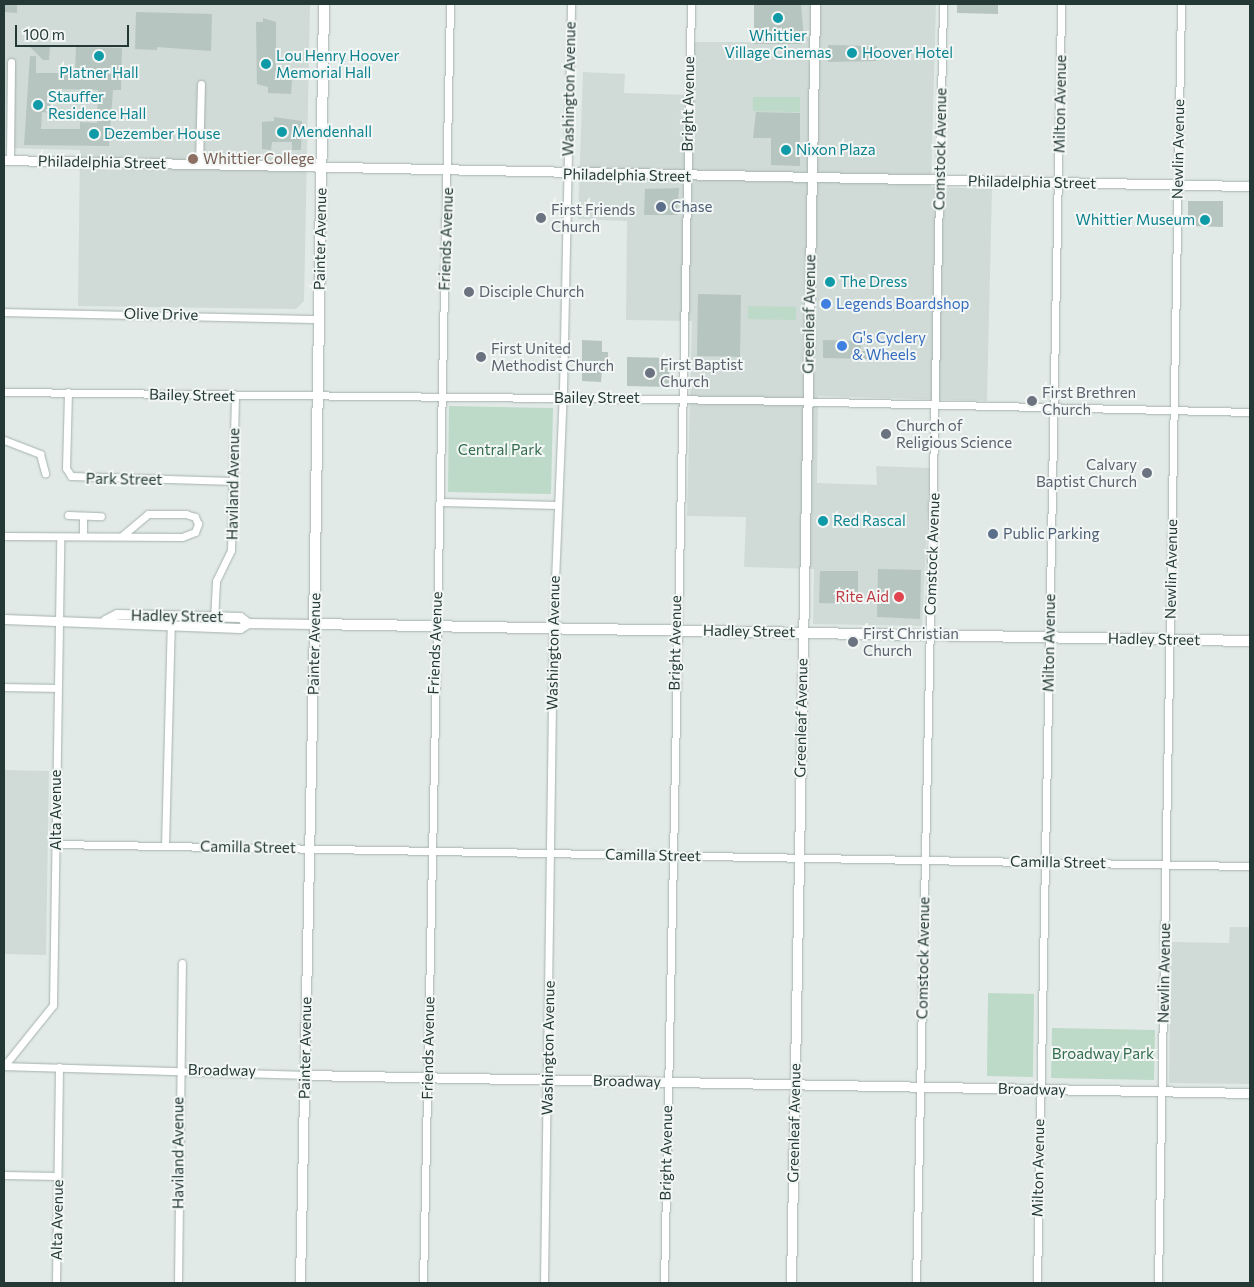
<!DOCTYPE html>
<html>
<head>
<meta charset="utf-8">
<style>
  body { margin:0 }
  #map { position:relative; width:1254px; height:1287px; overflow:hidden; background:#e2eae7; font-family:Commissioner,sans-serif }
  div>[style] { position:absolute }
  .built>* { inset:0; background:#d0dad6 }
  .green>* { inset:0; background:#bdd9c7 }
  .building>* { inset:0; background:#b7c5c0 }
  .roads { filter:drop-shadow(0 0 1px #a5b1ae) drop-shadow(0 0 1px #a5b1ae) }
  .minor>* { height:7px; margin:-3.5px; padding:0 3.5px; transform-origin:3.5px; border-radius:3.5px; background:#fff }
  .tertiary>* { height:9px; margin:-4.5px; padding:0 4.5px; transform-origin:4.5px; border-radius:4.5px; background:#fff }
  .secondary>* { height:10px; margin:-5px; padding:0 5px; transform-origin:5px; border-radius:5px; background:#fff }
  .dots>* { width:14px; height:14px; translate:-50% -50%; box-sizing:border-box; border:2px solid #f2f7f5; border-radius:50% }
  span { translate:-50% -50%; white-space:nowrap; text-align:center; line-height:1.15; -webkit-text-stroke:4px #f2f7f5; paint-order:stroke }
  .culture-label { font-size:15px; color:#0d838f }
  .left { translate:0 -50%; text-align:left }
  .right { translate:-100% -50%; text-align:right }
  .street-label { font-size:15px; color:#243935 }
  .education-label { font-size:15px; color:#785e54 }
  .service-label { font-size:15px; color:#4e5e75 }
  .worship-label { font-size:15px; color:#5b616d }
  .shop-label { font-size:15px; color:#366cbe }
  .park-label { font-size:15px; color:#336b4d }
  .health-label { font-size:15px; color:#be3a42 }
  .frame { position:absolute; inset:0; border:5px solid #243935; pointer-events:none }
  .scale { position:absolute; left:15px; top:25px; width:114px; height:22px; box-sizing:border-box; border:2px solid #243935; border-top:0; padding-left:6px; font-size:15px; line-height:18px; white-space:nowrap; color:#243935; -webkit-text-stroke:4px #f2f7f5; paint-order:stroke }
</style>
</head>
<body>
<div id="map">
  <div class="built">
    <div style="clip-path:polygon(4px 4px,310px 4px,304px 301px,296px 309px,78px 306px,80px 150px,6px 148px)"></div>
    <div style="clip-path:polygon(755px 4px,936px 4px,931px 187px,992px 189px,987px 401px,818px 396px,817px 483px,877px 485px,876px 466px,930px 468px,922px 626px,813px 624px,814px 569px,744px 567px,746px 517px,687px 516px,692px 321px,626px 320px,627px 221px,578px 219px,583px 72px,625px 74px,624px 93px,692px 95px,694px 42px,754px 42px)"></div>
    <div style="clip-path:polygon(4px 770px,49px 771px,46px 955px,4px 954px)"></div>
    <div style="clip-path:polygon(1230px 927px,1250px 927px,1250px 1084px,1169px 1083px,1171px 942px,1229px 943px)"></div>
  </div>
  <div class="green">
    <div style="clip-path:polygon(753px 97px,800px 97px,800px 112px,753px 111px)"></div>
    <div style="clip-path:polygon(748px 306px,796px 307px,796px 320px,748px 319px)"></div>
    <div style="clip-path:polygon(449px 406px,553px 408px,551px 494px,448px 492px)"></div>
    <div style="clip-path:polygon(988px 993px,1034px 994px,1033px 1077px,987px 1076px)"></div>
    <div style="clip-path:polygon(1052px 1028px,1155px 1030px,1154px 1080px,1051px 1078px)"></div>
  </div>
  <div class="building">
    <div style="clip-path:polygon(4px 4px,17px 4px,17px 13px,4px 12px)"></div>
    <div style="clip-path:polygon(754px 4px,801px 4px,804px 40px,801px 44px,754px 44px)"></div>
    <div style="clip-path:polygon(957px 4px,998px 4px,998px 14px,957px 13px)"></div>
    <div style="clip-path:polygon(136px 12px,212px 14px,211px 51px,157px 47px,157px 50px,135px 49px)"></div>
    <div style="clip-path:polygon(263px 18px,276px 22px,276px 79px,292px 80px,291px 94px,268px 93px,268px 87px,257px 84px,256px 22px,263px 22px)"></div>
    <div style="clip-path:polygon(828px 45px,877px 46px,876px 61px,828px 62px)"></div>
    <div style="clip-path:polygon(29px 46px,50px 46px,49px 60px,43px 60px)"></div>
    <div style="clip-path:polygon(evenodd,76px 47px,122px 48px,121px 90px,113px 90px,109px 146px,24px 145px,30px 56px,36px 56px,36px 73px,75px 73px,76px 47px,52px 89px,98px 90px,97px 123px,80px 122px,80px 129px,41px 129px,42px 112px,51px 113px,52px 89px)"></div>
    <div style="clip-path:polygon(756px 112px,800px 113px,800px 166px,771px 165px,771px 138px,753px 138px)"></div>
    <div style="clip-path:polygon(274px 117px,302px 121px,301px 150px,292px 150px,292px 142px,272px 142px,271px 150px,262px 149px,262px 122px,274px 121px)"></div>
    <div style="clip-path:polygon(679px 188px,677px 215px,644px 215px,645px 189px)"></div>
    <div style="clip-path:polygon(1188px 201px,1223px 201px,1223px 227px,1188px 226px)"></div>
    <div style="clip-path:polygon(698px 294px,741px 295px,740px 357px,697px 356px)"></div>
    <div style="clip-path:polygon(582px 340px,602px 341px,602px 352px,608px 352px,608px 370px,602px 370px,601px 382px,582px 381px)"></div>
    <div style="clip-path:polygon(823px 340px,861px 341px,861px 351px,870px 351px,870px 359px,823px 358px)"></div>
    <div style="clip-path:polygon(627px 357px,670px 358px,669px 387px,627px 386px)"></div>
    <div style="clip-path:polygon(878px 569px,921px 570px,920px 619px,877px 617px)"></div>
    <div style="clip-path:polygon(820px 571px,858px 571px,858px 604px,819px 603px)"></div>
  </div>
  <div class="roads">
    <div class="minor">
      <div style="left:10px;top:160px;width:98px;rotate:-89.4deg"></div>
      <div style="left:199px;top:164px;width:80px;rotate:-88.6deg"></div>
      <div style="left:4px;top:312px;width:315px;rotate:1.3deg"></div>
      <div style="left:4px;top:392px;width:738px;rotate:0.62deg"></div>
      <div style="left:742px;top:400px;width:508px;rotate:1.35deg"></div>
      <div style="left:68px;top:392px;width:76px;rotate:91.5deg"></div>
      <div style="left:66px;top:468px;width:9px;rotate:58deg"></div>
      <div style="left:71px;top:476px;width:162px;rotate:1.8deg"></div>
      <div style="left:4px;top:440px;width:39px;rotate:21deg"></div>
      <div style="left:40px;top:454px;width:20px;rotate:75deg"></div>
      <div style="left:440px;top:502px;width:117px;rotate:1.5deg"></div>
      <div style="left:68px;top:515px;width:33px;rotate:2deg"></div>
      <div style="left:83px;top:516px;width:19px;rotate:90deg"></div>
      <div style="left:4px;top:536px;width:178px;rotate:0.3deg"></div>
      <div style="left:182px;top:537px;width:14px;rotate:-21deg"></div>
      <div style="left:195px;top:532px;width:9px;rotate:-69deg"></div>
      <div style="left:198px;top:524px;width:8px;rotate:-113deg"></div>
      <div style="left:195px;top:517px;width:9px;rotate:-162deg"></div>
      <div style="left:186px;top:514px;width:38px;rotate:180deg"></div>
      <div style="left:148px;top:514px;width:33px;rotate:140deg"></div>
      <div style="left:214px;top:620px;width:39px;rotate:-87deg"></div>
      <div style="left:216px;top:581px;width:34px;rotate:-64deg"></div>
      <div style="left:231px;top:550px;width:153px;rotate:-88.5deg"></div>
      <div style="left:4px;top:687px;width:53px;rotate:1.1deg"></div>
      <div style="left:56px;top:844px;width:1194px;rotate:1.06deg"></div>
      <div style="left:165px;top:846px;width:230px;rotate:-88.5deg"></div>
      <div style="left:4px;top:1066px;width:78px;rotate:-51.2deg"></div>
      <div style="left:53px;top:1005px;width:468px;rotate:-89.1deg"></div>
      <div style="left:4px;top:1066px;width:301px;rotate:1.7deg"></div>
      <div style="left:4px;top:1175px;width:53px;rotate:1.1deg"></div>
      <div style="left:56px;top:1283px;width:216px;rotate:-89.2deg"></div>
      <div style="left:178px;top:1283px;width:320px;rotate:-89.3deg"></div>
      <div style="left:423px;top:1283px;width:1279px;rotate:-88.79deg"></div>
      <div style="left:544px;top:1283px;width:655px;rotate:-89.21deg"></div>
      <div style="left:553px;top:628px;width:238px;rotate:-87.6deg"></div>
      <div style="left:563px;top:390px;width:386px;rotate:-88.8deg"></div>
      <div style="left:664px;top:1283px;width:1279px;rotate:-88.79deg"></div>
      <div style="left:916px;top:1283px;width:1279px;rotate:-88.79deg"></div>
      <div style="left:1037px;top:1283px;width:1279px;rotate:-88.92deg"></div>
      <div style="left:1158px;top:1283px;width:1279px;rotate:-88.97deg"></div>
    </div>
    <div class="tertiary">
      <div style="left:4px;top:160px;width:1246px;rotate:1.2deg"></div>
      <div style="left:4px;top:619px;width:236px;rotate:2.2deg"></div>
      <div style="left:240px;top:628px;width:9px;rotate:-32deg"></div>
      <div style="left:248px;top:623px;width:66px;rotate:0.9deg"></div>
      <div style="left:314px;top:624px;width:659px;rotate:91.22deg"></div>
      <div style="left:105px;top:620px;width:13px;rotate:-27deg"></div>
      <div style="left:117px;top:614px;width:123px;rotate:1.4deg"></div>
      <div style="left:240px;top:617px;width:10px;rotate:37deg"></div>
      <div style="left:305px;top:1075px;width:945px;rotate:1.09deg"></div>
      <div style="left:791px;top:1283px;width:1279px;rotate:-88.92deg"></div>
    </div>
    <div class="secondary">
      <div style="left:324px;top:4px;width:620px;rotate:90.92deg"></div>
      <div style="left:314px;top:624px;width:936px;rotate:1.04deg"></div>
    </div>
  </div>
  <div class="dots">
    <div style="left:778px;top:18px;background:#0f9aa8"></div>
    <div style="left:852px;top:53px;background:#0f9aa8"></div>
    <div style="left:99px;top:56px;background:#0f9aa8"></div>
    <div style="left:266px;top:64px;background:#0f9aa8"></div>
    <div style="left:38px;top:105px;background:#0f9aa8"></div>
    <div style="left:282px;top:132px;background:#0f9aa8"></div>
    <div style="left:94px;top:134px;background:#0f9aa8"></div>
    <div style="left:786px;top:150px;background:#0f9aa8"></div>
    <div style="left:193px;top:159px;background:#8d6e63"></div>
    <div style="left:661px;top:207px;background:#5c6f8a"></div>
    <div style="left:541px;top:218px;background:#6b7280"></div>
    <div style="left:1205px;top:220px;background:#0f9aa8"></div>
    <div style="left:830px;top:282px;background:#0f9aa8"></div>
    <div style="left:469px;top:292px;background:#6b7280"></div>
    <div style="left:826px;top:304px;background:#3f7fe0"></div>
    <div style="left:842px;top:346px;background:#3f7fe0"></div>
    <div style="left:481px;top:357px;background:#6b7280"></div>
    <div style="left:650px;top:373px;background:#6b7280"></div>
    <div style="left:1032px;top:401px;background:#6b7280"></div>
    <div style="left:886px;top:434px;background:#6b7280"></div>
    <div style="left:1147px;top:473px;background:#6b7280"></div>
    <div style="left:823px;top:521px;background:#0f9aa8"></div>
    <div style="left:993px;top:534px;background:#5c6f8a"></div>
    <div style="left:899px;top:597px;background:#e0444e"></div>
    <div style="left:853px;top:642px;background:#6b7280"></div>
  </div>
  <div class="culture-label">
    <span style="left:778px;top:44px">Whittier<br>Village Cinemas</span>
    <span class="left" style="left:862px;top:53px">Hoover Hotel</span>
    <span class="left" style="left:276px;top:64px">Lou Henry Hoover<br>Memorial Hall</span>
    <span style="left:99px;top:73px">Platner Hall</span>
    <span class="left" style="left:48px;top:105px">Stauffer<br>Residence Hall</span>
    <span class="left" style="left:292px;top:132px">Mendenhall</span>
    <span class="left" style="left:104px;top:134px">Dezember House</span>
    <span class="left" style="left:796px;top:150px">Nixon Plaza</span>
    <span class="right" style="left:1195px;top:220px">Whittier Museum</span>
    <span class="left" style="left:840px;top:282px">The Dress</span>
    <span class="left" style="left:833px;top:521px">Red Rascal</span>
  </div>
  <div class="street-label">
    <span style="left:569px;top:89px;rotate:-89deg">Washington Avenue</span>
    <span style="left:688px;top:104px;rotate:-89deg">Bright Avenue</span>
    <span style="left:1060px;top:104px;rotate:-89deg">Milton Avenue</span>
    <span style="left:940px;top:149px;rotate:-89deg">Comstock Avenue</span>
    <span style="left:1178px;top:149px;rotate:-89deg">Newlin Avenue</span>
    <span style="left:102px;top:162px;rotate:1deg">Philadelphia Street</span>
    <span style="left:627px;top:175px;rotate:1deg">Philadelphia Street</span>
    <span style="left:1032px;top:182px;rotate:1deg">Philadelphia Street</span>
    <span style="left:320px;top:239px;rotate:-89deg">Painter Avenue</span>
    <span style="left:446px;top:239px;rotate:-88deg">Friends Avenue</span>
    <span style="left:161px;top:314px;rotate:1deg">Olive Drive</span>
    <span style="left:809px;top:314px;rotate:-89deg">Greenleaf Avenue</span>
    <span style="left:192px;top:395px;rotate:1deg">Bailey Street</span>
    <span style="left:597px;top:398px">Bailey Street</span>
    <span style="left:124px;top:479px;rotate:1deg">Park Street</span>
    <span style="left:233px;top:484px;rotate:-89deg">Haviland Avenue</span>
    <span style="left:932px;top:554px;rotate:-88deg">Comstock Avenue</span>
    <span style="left:1171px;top:569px;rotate:-89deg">Newlin Avenue</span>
    <span style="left:177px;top:616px;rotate:1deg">Hadley Street</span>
    <span style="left:749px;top:631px;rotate:1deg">Hadley Street</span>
    <span style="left:1154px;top:639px;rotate:1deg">Hadley Street</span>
    <span style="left:435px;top:643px;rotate:-88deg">Friends Avenue</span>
    <span style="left:553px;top:643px;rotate:-89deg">Washington Avenue</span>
    <span style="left:675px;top:643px;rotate:-89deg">Bright Avenue</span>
    <span style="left:1049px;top:643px;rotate:-89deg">Milton Avenue</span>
    <span style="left:314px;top:644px;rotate:-89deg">Painter Avenue</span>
    <span style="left:801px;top:718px;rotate:-89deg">Greenleaf Avenue</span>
    <span style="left:56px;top:810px;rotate:-90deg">Alta Avenue</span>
    <span style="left:248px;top:847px;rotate:1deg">Camilla Street</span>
    <span style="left:653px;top:855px;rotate:1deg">Camilla Street</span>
    <span style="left:1058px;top:862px;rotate:1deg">Camilla Street</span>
    <span style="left:923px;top:958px;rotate:-89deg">Comstock Avenue</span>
    <span style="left:1164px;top:973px;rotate:-89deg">Newlin Avenue</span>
    <span style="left:305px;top:1048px;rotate:-89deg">Painter Avenue</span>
    <span style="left:428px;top:1048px;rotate:-89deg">Friends Avenue</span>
    <span style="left:548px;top:1048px;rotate:-89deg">Washington Avenue</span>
    <span style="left:222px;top:1070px;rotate:1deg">Broadway</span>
    <span style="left:627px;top:1081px;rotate:1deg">Broadway</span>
    <span style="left:1032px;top:1089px;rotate:1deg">Broadway</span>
    <span style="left:794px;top:1123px;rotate:-89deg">Greenleaf Avenue</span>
    <span style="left:178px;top:1153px;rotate:-90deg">Haviland Avenue</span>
    <span style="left:666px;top:1153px;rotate:-89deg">Bright Avenue</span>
    <span style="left:1038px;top:1168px;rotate:-89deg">Milton Avenue</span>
    <span style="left:57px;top:1220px;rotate:-89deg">Alta Avenue</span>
  </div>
  <div class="education-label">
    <span class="left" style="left:203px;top:159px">Whittier College</span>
  </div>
  <div class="service-label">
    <span class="left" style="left:671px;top:207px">Chase</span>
    <span class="left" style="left:1003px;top:534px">Public Parking</span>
  </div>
  <div class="worship-label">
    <span class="left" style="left:551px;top:218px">First Friends<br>Church</span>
    <span class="left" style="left:479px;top:292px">Disciple Church</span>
    <span class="left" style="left:491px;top:357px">First United<br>Methodist Church</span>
    <span class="left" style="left:660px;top:373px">First Baptist<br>Church</span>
    <span class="left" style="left:1042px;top:401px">First Brethren<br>Church</span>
    <span class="left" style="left:896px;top:434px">Church of<br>Religious Science</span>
    <span class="right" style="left:1137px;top:473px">Calvary<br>Baptist Church</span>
    <span class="left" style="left:863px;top:642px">First Christian<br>Church</span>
  </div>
  <div class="shop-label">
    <span class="left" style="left:836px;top:304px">Legends Boardshop</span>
    <span class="left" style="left:852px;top:346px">G's Cyclery<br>&amp; Wheels</span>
  </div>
  <div class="park-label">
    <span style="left:500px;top:450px">Central Park</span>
    <span style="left:1103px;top:1054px">Broadway Park</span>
  </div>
  <div class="health-label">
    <span class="right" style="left:889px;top:597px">Rite Aid</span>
  </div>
  <div class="frame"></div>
  <div class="scale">100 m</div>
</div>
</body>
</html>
